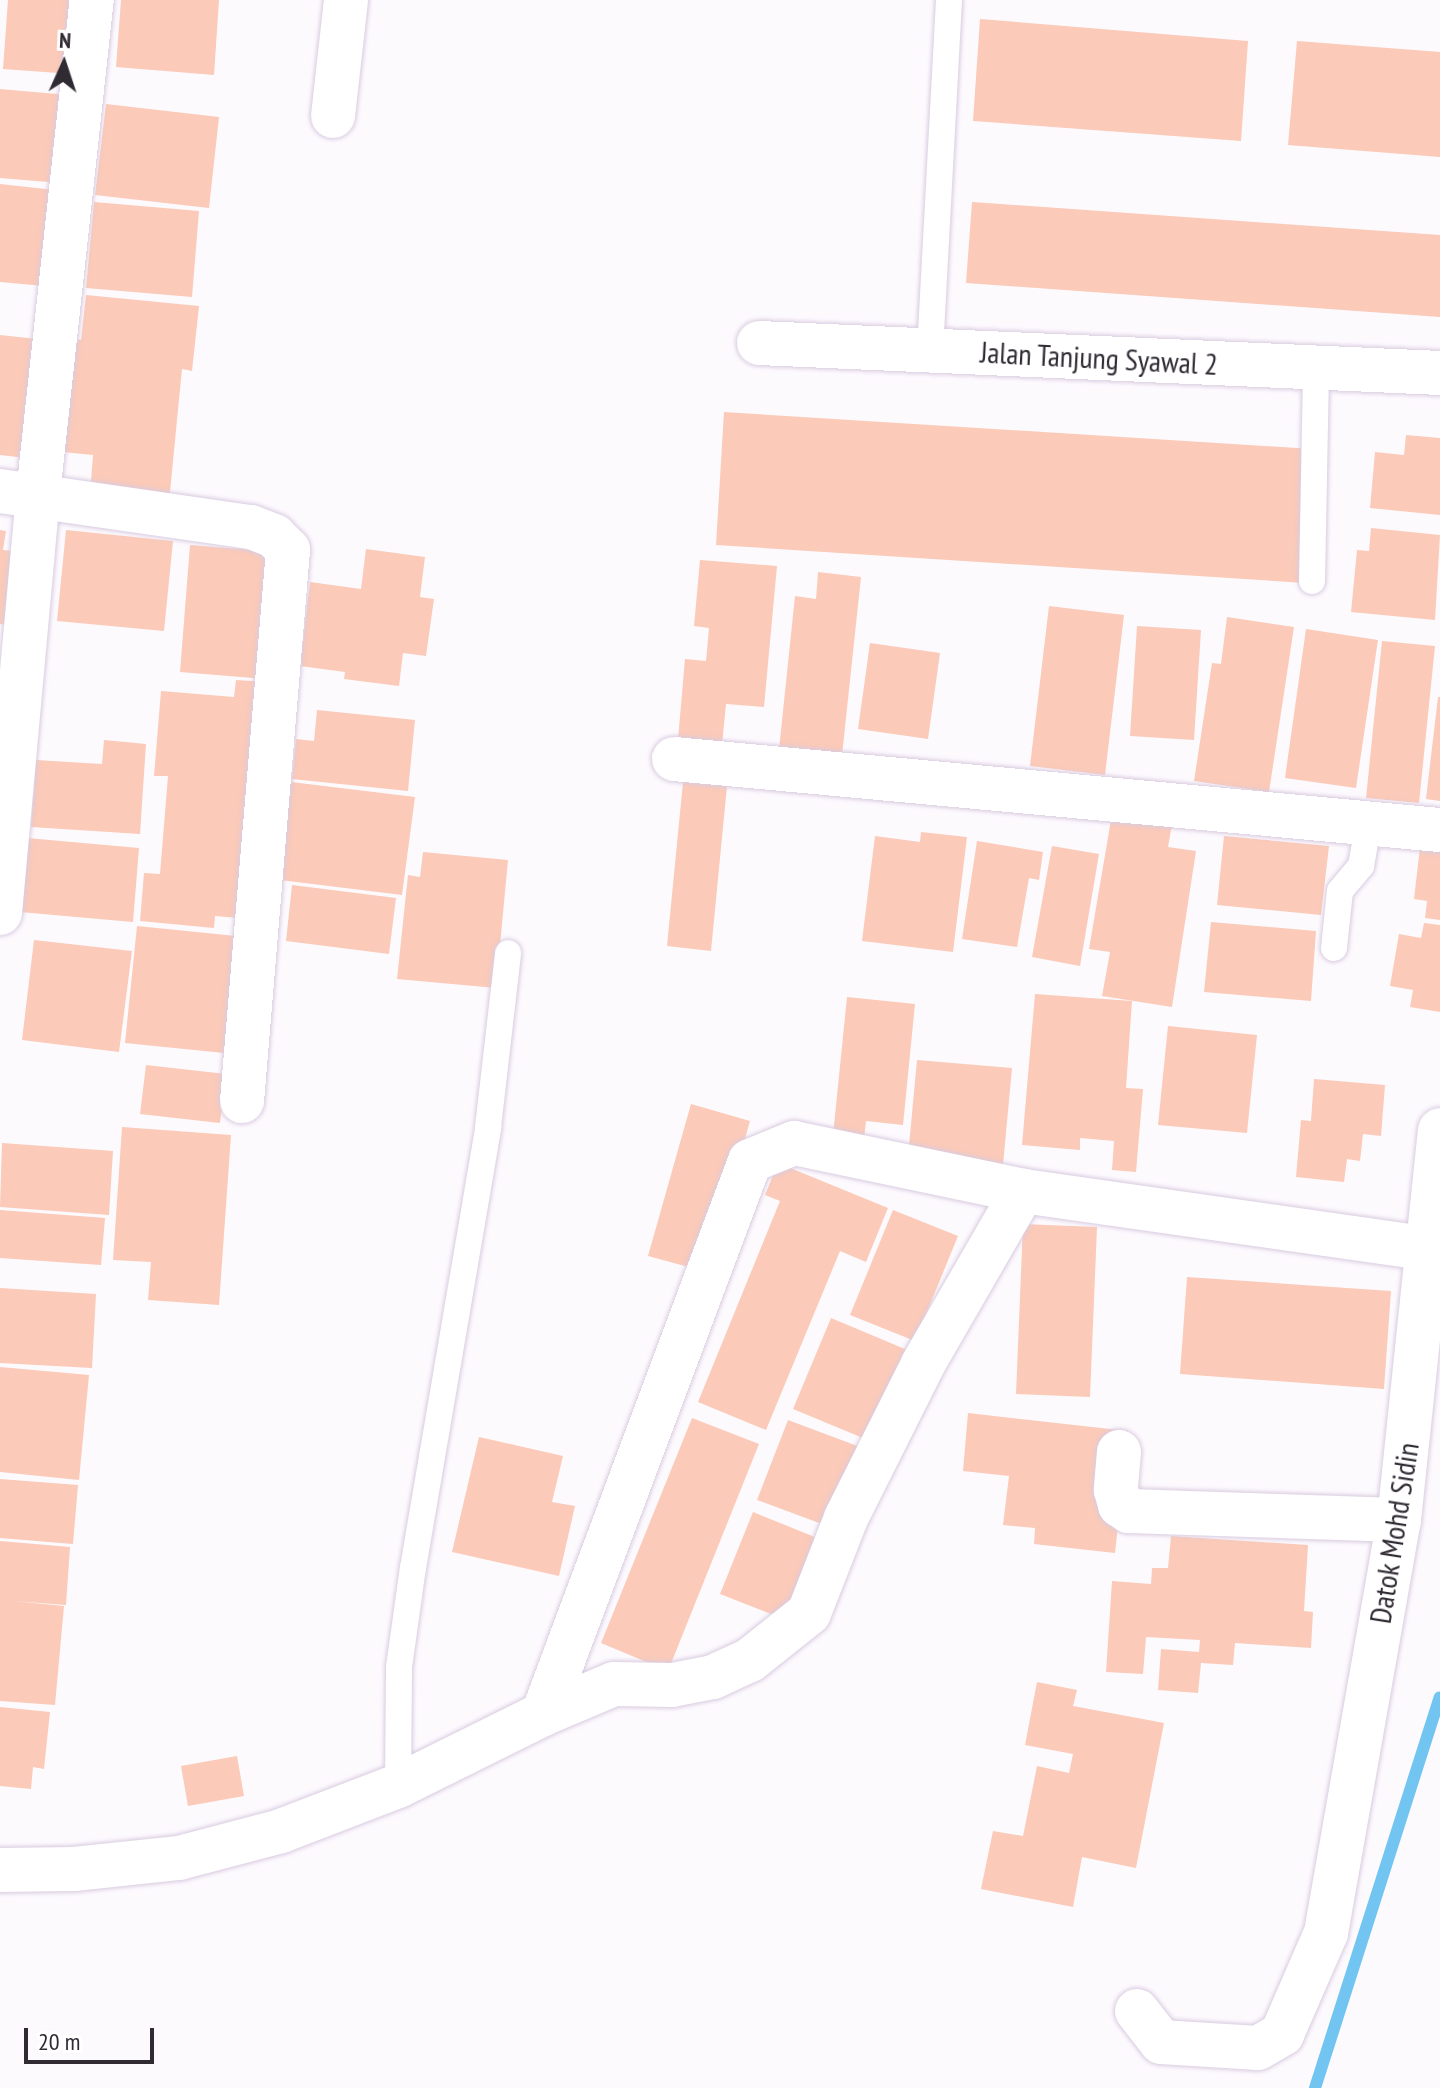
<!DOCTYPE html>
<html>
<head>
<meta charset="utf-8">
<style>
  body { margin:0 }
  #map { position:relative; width:1440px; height:2088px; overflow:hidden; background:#fdfafe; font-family:"PT Sans Narrow",sans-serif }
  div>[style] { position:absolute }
  .stream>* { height:12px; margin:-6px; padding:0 6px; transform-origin:6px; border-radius:6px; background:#72c4f1 }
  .building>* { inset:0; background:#fbcab8 }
  .roads { filter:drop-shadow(0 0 2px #d9cbe0) drop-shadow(0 0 2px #d9cbe0) }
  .lane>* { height:26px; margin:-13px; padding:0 13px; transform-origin:13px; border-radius:13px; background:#fff }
  .street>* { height:44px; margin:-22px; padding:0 22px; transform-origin:22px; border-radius:22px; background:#fff }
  span { translate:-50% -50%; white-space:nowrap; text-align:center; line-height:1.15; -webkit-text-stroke:7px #fff; paint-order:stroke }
  .street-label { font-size:30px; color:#302a33 }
  .north { position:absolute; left:24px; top:24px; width:80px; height:80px; -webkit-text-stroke:6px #fff; paint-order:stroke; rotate:3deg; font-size:22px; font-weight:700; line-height:32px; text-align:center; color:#302a33 }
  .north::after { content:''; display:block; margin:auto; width:28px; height:36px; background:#302a33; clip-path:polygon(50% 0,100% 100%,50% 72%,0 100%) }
  .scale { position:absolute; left:24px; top:2028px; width:130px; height:36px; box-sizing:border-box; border:4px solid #302a33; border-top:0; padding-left:10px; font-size:24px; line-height:28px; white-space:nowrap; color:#302a33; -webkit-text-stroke:6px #fff; paint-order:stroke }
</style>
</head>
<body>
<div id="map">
  <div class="stream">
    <div style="left:1315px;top:2088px;width:410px;rotate:-72.3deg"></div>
  </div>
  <div class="building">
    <div style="clip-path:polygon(8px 0,105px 0,100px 76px,3px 69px)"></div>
    <div style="clip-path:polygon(121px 0,219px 0,214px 75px,116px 67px)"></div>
    <div style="clip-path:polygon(980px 19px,1248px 41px,1241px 141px,973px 121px)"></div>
    <div style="clip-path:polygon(1297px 41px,1440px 52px,1440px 157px,1288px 145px)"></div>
    <div style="clip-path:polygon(0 89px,80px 96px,72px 184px,0 178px)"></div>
    <div style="clip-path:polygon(106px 104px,219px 117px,209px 208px,95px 195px)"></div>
    <div style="clip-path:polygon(0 184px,64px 191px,55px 287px,0 282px)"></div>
    <div style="clip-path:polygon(94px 202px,199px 211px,192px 297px,86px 288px)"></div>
    <div style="clip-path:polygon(972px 202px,1440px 235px,1440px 317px,966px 283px)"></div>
    <div style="clip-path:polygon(86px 295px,199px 306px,192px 371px,182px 369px,169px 502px,90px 495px,93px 455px,63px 452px,74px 339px,81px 340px)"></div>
    <div style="clip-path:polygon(0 335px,47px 340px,35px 459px,0 455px)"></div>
    <div style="clip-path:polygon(724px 412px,1313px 449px,1305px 583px,716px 545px)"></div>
    <div style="clip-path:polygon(1406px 435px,1440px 438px,1440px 515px,1370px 508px,1375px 452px,1404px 455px)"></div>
    <div style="clip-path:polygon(1371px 528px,1440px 535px,1435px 620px,1351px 612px,1357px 550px,1369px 551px)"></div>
    <div style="clip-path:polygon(0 530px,6px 531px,3px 550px,25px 552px,17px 626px,0 624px)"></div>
    <div style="clip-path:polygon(66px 530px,173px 541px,164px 631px,57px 621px)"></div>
    <div style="clip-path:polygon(190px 545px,276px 552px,266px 679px,180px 672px)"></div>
    <div style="clip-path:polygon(366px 549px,425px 557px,420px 597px,434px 599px,426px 656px,403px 653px,399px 686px,344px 679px,345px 672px,300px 666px,310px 582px,361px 589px)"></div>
    <div style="clip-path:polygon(700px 560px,777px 566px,764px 707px,726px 704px,721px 755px,677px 751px,685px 659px,706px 661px,709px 628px,694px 626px)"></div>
    <div style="clip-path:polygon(818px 572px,861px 577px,841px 765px,778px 759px,795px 596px,816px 599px)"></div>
    <div style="clip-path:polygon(1049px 606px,1124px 615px,1105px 775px,1030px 766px)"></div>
    <div style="clip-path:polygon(1227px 617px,1294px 627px,1269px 792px,1194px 781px,1212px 663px,1221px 664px)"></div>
    <div style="clip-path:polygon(1137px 626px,1201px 630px,1194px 740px,1130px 736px)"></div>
    <div style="clip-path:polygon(1306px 629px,1378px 640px,1356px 788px,1285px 778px)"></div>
    <div style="clip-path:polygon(1382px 641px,1435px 646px,1419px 803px,1366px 798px)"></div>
    <div style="clip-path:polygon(870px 643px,940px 653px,928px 739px,858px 729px)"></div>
    <div style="clip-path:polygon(236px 680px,271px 682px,239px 918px,215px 916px,214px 928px,140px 921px,144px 873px,160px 874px,168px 776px,154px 776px,161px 691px,234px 697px)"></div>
    <div style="clip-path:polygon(1438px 697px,1440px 697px,1440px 801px,1426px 799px)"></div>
    <div style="clip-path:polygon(317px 710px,415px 720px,408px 791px,292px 779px,296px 739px,314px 741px)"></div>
    <div style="clip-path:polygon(104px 740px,146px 744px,140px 834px,31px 827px,36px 760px,102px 764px)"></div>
    <div style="clip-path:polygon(291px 782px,415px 797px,402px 895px,280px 880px)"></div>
    <div style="clip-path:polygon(683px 782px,727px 786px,711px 951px,667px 946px)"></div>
    <div style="clip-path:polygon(1112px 814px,1172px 824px,1168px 847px,1196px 851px,1172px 1007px,1102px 996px,1110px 952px,1089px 949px)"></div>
    <div style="clip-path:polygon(921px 832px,967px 837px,953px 952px,862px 941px,875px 836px,920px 842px)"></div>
    <div style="clip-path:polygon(1224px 836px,1329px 846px,1321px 915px,1217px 905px)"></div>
    <div style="clip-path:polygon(27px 838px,139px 848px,133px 922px,20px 912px)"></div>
    <div style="clip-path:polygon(977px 841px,1043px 852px,1039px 880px,1029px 878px,1017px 947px,962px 939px)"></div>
    <div style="clip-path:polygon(1052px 846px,1099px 854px,1080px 966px,1032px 957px)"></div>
    <div style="clip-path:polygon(1420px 847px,1440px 850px,1440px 920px,1425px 918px,1427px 901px,1414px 899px)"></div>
    <div style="clip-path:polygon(423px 852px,508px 860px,496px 988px,397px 979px,408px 875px,420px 877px)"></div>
    <div style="clip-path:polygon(292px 885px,396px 898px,389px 954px,286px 941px)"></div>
    <div style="clip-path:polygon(1211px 922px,1316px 931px,1311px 1001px,1204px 992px)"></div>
    <div style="clip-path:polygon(1424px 923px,1440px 925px,1440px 1012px,1410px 1007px,1413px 990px,1390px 986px,1399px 934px,1421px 938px)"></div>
    <div style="clip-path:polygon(137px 926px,246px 937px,234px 1054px,125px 1043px)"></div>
    <div style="clip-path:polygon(34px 940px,132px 951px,119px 1052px,22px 1040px)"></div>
    <div style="clip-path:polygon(1035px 994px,1132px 1001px,1126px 1088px,1143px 1089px,1136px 1172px,1112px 1170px,1114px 1141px,1080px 1138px,1080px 1150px,1022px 1145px)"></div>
    <div style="clip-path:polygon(847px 997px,915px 1004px,903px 1125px,866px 1121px,863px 1148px,832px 1145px)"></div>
    <div style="clip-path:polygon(1168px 1026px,1257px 1035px,1247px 1133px,1158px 1125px)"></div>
    <div style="clip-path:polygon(917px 1060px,1012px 1068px,1003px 1165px,908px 1156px)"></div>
    <div style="clip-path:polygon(146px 1065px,226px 1074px,220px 1123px,140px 1114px)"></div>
    <div style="clip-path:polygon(1314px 1079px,1385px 1085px,1381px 1136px,1363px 1134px,1360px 1161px,1347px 1159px,1344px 1182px,1296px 1177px,1301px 1120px,1311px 1121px)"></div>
    <div style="clip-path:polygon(691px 1104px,750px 1121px,707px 1272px,648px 1256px)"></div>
    <div style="clip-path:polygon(122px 1127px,231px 1135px,219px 1305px,148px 1300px,151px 1262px,113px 1260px)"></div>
    <div style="clip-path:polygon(2px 1143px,113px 1151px,109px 1215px,0 1207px)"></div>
    <div style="clip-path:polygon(778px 1163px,888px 1208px,866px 1262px,840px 1251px,766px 1430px,698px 1402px,780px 1201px,765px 1195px)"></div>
    <div style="clip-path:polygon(0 1210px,105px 1218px,101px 1265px,0 1258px)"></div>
    <div style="clip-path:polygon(893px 1210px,958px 1236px,915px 1341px,850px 1315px)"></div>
    <div style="clip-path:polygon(1023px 1224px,1097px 1227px,1090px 1397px,1016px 1394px)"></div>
    <div style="clip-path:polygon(1187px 1277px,1391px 1291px,1384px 1389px,1180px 1374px)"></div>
    <div style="clip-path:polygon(0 1288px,96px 1294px,92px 1368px,0 1363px)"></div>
    <div style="clip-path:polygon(831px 1318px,912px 1352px,875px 1443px,793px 1409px)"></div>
    <div style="clip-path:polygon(0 1367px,89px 1375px,79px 1480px,0 1472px)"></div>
    <div style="clip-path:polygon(968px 1413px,1128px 1431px,1115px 1553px,1034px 1544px,1035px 1528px,1003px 1525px,1009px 1476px,963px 1471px)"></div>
    <div style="clip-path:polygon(692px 1418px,759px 1444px,668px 1671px,601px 1643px)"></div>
    <div style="clip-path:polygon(788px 1420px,868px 1450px,838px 1530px,757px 1500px)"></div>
    <div style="clip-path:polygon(479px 1437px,563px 1456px,552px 1502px,575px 1506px,559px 1576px,452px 1552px)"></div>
    <div style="clip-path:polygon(0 1479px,78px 1485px,73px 1544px,0 1538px)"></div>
    <div style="clip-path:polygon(753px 1512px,827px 1542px,794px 1623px,720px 1594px)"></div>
    <div style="clip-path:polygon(1171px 1536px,1308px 1545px,1304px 1611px,1313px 1612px,1311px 1648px,1235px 1643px,1233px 1665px,1201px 1663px,1198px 1693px,1158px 1690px,1161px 1649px,1199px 1652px,1200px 1640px,1146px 1637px,1143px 1674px,1106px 1672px,1112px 1581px,1151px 1584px,1152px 1568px,1168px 1568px)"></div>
    <div style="clip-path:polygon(0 1541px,70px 1547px,66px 1605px,14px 1601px,64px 1606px,55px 1705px,0 1701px)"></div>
    <div style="clip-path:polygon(1037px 1682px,1077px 1690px,1073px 1706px,1164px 1723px,1136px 1868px,1082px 1857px,1073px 1907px,981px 1889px,993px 1831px,1023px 1836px,1037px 1766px,1069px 1773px,1073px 1754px,1025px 1745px)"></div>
    <div style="clip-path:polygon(0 1707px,50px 1712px,44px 1769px,33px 1767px,31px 1789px,0 1786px)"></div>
    <div style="clip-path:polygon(237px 1756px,244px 1796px,188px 1806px,181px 1766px)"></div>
  </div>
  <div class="roads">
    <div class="lane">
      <div style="left:930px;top:351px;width:352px;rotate:-86.9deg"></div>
      <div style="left:1312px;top:581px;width:213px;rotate:-88.9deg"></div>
      <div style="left:1334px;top:948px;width:57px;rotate:-84deg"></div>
      <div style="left:1340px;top:891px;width:33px;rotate:-50deg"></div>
      <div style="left:1361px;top:866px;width:46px;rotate:-79.9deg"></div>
      <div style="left:398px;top:1786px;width:119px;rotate:-89.5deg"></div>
      <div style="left:399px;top:1667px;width:100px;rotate:-82deg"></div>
      <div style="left:413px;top:1568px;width:447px;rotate:-80.3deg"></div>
      <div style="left:488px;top:1127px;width:175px;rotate:-83.4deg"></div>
    </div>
    <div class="street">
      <div style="left:333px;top:116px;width:117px;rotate:-83.6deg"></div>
      <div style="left:759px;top:343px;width:682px;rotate:2.52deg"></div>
      <div style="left:0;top:491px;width:254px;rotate:8.2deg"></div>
      <div style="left:251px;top:527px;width:25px;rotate:21deg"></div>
      <div style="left:274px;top:536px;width:20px;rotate:45deg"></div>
      <div style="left:288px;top:550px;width:553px;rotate:94.77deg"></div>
      <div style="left:674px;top:759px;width:769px;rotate:5.3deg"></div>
      <div style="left:0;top:913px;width:421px;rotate:-84.8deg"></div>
      <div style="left:38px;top:494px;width:497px;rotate:-83.8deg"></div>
      <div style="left:1119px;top:1452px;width:38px;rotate:95deg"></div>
      <div style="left:1116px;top:1490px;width:16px;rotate:75deg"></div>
      <div style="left:1120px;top:1505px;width:11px;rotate:34deg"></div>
      <div style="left:1129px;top:1511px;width:270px;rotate:1.9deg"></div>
      <div style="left:543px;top:1714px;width:590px;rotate:-69.48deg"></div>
      <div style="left:750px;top:1161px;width:48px;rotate:-22.2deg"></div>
      <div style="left:794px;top:1143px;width:234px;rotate:11.8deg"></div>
      <div style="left:1023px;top:1191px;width:411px;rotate:8.1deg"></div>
      <div style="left:0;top:1870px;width:74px;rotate:-0.8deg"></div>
      <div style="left:74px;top:1869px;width:106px;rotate:-6deg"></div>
      <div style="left:179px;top:1858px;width:106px;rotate:-14.8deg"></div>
      <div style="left:281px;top:1831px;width:125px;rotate:-21deg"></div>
      <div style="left:398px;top:1786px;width:162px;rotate:-26.4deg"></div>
      <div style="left:543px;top:1714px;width:77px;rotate:-22.9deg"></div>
      <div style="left:614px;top:1684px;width:58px;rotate:1deg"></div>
      <div style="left:672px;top:1685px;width:42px;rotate:-11deg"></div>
      <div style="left:713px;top:1677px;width:41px;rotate:-24.7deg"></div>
      <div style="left:750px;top:1660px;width:75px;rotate:-38.5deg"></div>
      <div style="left:809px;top:1613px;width:102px;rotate:-68.7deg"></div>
      <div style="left:846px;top:1518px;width:172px;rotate:-63.4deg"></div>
      <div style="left:923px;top:1364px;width:200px;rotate:-60deg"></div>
      <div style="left:1137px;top:2011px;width:39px;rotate:52deg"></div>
      <div style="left:1161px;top:2042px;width:97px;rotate:3.5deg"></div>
      <div style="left:1258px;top:2048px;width:28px;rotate:-30deg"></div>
      <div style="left:1282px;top:2034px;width:110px;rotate:-66.5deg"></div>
      <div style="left:1326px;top:1933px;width:419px;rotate:-80deg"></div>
      <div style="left:1399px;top:1520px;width:392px;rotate:-84deg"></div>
    </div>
  </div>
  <div class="street-label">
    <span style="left:1099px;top:358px;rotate:3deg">Jalan Tanjung Syawal 2</span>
    <span style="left:1394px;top:1533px;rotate:-81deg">Datok Mohd Sidin</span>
  </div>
  <div class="north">N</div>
  <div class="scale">20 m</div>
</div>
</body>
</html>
